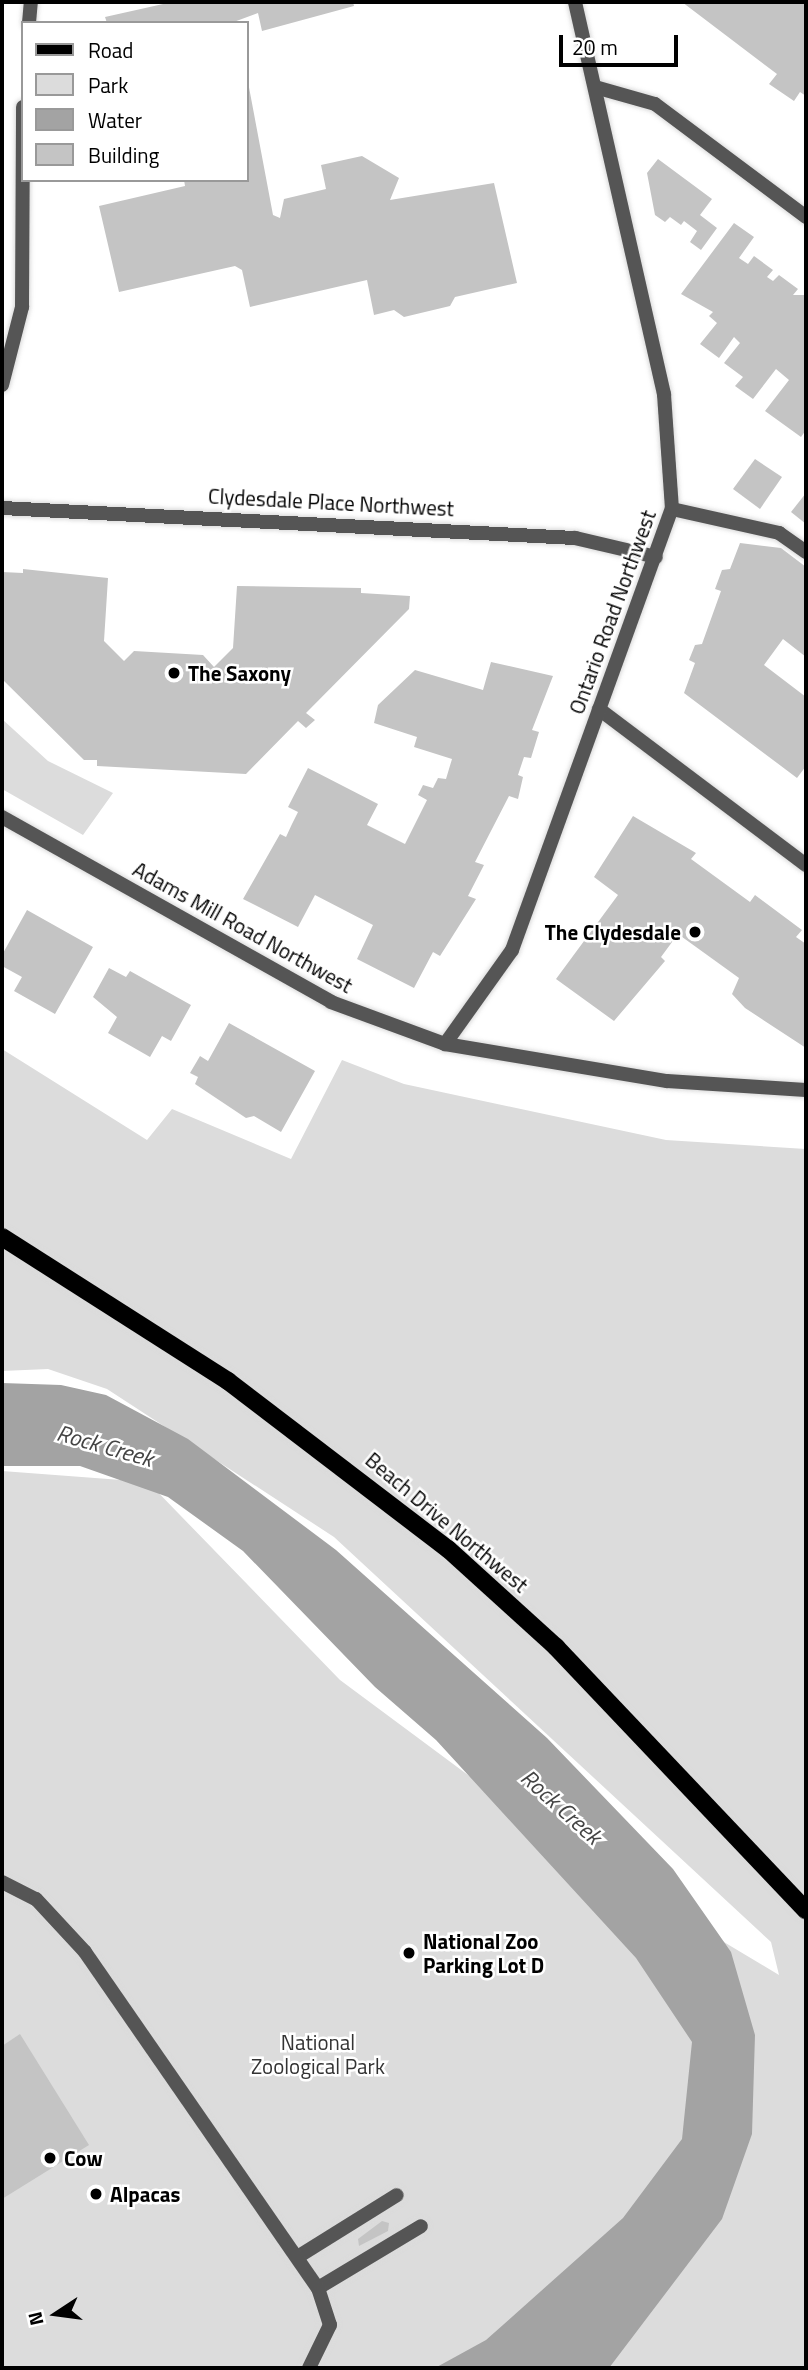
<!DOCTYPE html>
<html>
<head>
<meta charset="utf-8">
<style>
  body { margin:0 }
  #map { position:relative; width:808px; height:2370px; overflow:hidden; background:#fff; font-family:"Titillium Web",sans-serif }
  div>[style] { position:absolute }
  .green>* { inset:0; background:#dcdcdc }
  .water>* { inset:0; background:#a3a3a3 }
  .building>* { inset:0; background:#c4c4c4 }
  .roads { filter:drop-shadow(0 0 2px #dbdbdb) drop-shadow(0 0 2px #dbdbdb) }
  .service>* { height:14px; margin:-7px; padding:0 7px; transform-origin:7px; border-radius:7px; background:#555 }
  .minor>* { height:14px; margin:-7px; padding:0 7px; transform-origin:7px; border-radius:7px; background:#555 }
  .tertiary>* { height:14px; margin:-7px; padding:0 7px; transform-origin:7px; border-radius:7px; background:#555 }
  .primary>* { height:18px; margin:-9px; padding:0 9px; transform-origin:9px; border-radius:9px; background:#000 }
  .dots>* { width:19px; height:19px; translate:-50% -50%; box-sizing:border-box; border:4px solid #fff; border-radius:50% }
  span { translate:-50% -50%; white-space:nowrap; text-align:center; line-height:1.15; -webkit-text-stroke:5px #fff; paint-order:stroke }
  .street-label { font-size:21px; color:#000 }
  .poi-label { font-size:21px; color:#000; font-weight:700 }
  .left { translate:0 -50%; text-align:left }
  .right { translate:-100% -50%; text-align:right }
  .park-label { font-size:21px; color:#333 }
  .water-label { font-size:23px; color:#444; font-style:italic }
  .frame { position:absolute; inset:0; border:4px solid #000; pointer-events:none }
  .legend { position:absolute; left:21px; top:21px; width:228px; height:161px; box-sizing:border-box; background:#fff; border:2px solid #999; margin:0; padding:9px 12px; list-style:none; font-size:21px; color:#000 }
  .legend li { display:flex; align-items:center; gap:14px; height:35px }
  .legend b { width:35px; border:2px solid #999 }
  .north { position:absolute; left:21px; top:2279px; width:70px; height:70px; -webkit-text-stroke:5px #fff; paint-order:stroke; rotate:257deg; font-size:19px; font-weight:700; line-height:28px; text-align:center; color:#000 }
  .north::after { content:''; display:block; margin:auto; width:24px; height:32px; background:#000; clip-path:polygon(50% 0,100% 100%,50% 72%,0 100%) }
  .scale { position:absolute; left:559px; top:35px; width:119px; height:32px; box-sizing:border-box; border:4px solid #000; border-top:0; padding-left:9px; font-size:21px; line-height:24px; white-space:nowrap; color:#000; -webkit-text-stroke:5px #fff; paint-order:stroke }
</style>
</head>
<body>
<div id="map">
  <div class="green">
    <div style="clip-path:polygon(2px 719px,48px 761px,113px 793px,83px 835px,2px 789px)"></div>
    <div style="clip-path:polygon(2px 1049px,147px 1140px,172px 1109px,291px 1159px,342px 1060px,404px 1084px,666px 1140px,806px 1149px,806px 2368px,2px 2368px,2px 1471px,148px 1482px,340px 1680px,565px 1847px,779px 1975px,771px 1942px,334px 1537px,107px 1389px,48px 1369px,2px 1371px)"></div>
  </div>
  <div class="water">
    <div style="clip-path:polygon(2px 1383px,61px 1385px,106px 1395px,188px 1439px,336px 1550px,547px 1738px,673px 1869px,731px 1952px,755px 2035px,752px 2134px,722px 2219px,609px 2368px,435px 2368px,486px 2340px,623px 2218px,682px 2139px,692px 2042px,636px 1958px,436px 1740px,375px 1687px,243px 1551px,168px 1497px,80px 1466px,2px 1466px)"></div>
  </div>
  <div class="building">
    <div style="clip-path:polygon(172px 2px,353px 2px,354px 6px,262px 31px,258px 13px,231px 23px,107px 23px,105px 17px)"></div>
    <div style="clip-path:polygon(682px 2px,806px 2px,806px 96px,800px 92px,794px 101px,769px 84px,777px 74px)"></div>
    <div style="clip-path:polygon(248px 82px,273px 215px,280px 218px,284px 199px,326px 189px,321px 165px,362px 156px,399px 178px,390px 200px,494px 183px,517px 283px,455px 297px,450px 306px,404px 317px,394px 310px,374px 315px,367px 280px,250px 307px,242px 270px,235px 266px,119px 292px,99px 206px,185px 186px,184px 180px,247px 180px)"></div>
    <div style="clip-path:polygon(658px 159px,712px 199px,700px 215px,717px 228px,701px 250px,690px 242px,697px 231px,684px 221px,681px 225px,670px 217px,665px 222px,655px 215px,647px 173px)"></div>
    <div style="clip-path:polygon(734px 223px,754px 237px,739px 258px,748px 264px,754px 256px,773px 270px,767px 277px,773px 281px,779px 275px,798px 289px,793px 295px,806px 295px,806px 430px,801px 437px,765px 411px,789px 380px,776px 369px,753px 399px,735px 386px,743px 377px,724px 363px,740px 343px,734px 337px,719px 358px,700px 344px,717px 323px,709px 316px,713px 312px,681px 294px)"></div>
    <div style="clip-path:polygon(755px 459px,782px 477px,760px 509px,733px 489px)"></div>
    <div style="clip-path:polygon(806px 493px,806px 524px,791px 512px)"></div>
    <div style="clip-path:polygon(740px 543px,781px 548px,806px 567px,806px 657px,783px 639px,764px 665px,806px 697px,806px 766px,797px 778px,684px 693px,695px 663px,689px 660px,695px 645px,702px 644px,721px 591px,715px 589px,722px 570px,730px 569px)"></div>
    <div style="clip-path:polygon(23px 569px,108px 578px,104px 641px,124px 661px,134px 651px,203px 655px,214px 667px,233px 648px,237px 586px,361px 588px,361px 593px,410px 596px,409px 609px,306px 713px,315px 720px,306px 728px,298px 721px,246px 774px,97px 766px,97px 760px,84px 760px,3px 680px,2px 572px,23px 573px)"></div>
    <div style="clip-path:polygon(491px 662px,553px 676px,532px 730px,539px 732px,531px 758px,524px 757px,518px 775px,523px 777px,518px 799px,509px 796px,475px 862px,484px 865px,468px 896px,476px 899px,440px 956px,433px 952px,414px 988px,357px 959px,373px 925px,315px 895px,298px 927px,243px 899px,280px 834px,286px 837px,292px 824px,298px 812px,288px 807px,308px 768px,378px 804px,367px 825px,405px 844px,427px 800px,418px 795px,423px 785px,433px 788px,438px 778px,446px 779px,452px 759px,414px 747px,417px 737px,374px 723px,378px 705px,415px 670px,483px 690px)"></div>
    <div style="clip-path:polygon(633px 816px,696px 853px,691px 859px,750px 902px,755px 895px,802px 930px,796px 937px,806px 944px,806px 1048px,745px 1008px,732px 994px,739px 978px,678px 934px,661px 957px,665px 961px,614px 1021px,556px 979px,618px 895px,594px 877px)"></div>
    <div style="clip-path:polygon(27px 910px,93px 947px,55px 1014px,14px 991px,22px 977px,2px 966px,2px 955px)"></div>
    <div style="clip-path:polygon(109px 968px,126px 977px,130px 971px,191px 1005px,171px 1041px,162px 1036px,150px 1057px,108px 1033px,117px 1017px,93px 997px)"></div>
    <div style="clip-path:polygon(229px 1023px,315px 1071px,281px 1132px,254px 1116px,246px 1118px,195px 1084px,198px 1077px,190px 1073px,200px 1056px,208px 1061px)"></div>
    <div style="clip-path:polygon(20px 2034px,89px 2145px,2px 2199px,2px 2046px)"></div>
    <div style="clip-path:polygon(382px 2221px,389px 2223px,388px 2231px,359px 2246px,358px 2239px)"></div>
  </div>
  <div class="roads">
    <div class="service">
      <div style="left:672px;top:509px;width:110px;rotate:12.6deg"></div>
      <div style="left:779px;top:533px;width:33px;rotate:35deg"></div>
      <div style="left:299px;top:2256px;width:115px;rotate:-31.9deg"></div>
      <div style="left:309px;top:2368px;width:48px;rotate:-64deg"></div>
      <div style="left:330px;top:2325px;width:39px;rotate:-108deg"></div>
      <div style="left:318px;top:2288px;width:120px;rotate:-31deg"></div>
    </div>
    <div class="minor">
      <div style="left:29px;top:23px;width:21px;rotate:-85deg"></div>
      <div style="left:595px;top:87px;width:62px;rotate:15.8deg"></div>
      <div style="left:655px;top:104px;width:189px;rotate:36.8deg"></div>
      <div style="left:2px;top:385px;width:81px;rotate:-75.6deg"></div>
      <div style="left:22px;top:307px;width:200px;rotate:-89.7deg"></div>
      <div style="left:2px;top:508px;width:574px;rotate:3deg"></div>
      <div style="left:575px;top:538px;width:83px;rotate:13.2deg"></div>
      <div style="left:599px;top:709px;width:259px;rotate:37deg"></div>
      <div style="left:445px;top:1044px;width:115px;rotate:-54.5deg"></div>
      <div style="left:512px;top:950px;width:469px;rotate:-70.1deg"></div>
      <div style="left:672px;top:509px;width:115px;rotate:-94deg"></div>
      <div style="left:664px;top:394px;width:402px;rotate:-102.8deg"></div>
      <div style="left:2px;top:1882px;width:38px;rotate:27deg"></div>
      <div style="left:36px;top:1899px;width:72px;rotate:47.2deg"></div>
      <div style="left:85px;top:1952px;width:409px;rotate:55.3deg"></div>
    </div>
    <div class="tertiary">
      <div style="left:2px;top:817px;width:377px;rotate:29.3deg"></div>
      <div style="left:331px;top:1002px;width:121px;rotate:20.2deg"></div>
      <div style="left:445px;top:1044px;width:225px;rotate:9.5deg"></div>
      <div style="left:667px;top:1081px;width:139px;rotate:3.7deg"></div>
    </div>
    <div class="primary">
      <div style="left:2px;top:1237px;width:268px;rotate:32.5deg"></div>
      <div style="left:228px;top:1381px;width:277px;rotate:37.4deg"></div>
      <div style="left:448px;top:1549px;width:146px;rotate:42.2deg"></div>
      <div style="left:556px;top:1647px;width:363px;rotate:46.5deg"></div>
    </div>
  </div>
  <div class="dots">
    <div style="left:174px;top:673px;background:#000"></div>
    <div style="left:695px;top:932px;background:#000"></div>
    <div style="left:409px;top:1953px;background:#000"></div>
    <div style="left:50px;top:2158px;background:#000"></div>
    <div style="left:96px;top:2194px;background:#000"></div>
  </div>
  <div class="street-label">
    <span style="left:331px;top:502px;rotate:3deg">Clydesdale Place Northwest</span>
    <span style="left:612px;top:612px;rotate:-70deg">Ontario Road Northwest</span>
    <span style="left:243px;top:927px;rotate:29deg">Adams Mill Road Northwest</span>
    <span style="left:447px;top:1522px;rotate:40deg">Beach Drive Northwest</span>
  </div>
  <div class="poi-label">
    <span class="left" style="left:188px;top:673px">The Saxony</span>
    <span class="right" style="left:681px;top:932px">The Clydesdale</span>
    <span class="left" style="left:423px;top:1953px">National Zoo<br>Parking Lot D</span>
    <span class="left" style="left:64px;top:2158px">Cow</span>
    <span class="left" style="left:110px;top:2194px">Alpacas</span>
  </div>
  <div class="park-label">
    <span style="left:318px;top:2054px">National<br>Zoological Park</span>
  </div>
  <div class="water-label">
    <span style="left:105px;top:1446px;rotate:16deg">Rock Creek</span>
    <span style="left:561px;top:1807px;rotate:42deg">Rock Creek</span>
  </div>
  <div class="frame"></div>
  <ul class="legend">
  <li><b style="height:9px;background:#000"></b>Road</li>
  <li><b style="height:19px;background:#dcdcdc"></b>Park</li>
  <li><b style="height:19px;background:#a3a3a3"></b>Water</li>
  <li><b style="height:19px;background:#c4c4c4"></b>Building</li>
  </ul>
  <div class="north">N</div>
  <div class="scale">20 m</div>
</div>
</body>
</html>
